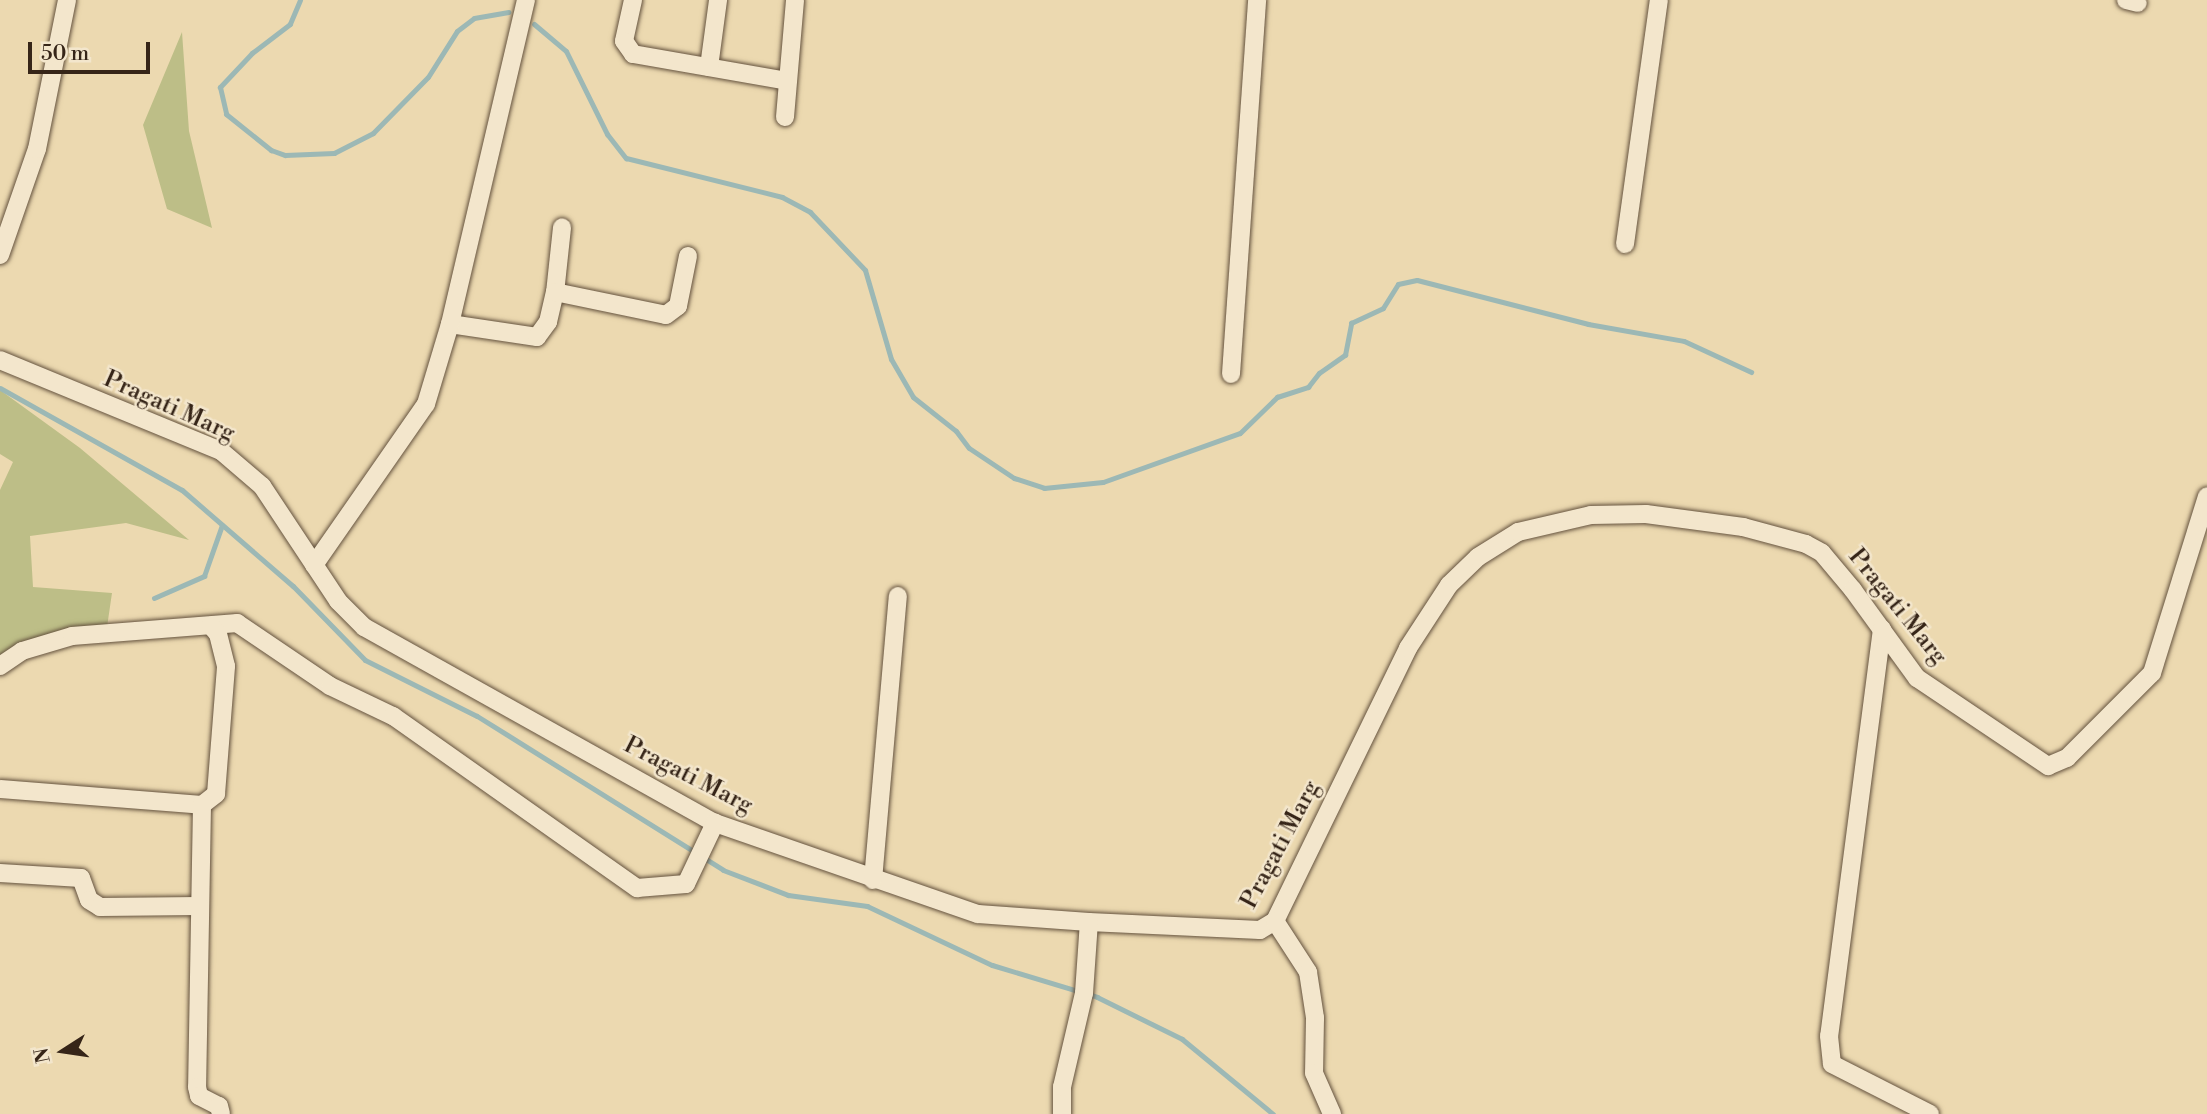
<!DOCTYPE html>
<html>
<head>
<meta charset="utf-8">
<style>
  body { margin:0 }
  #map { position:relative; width:2207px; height:1114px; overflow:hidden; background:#ecd9b0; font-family:"Libre Bodoni",serif }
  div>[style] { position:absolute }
  .green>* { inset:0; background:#bdbe87 }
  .stream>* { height:5px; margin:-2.5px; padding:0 2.5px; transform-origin:2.5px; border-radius:2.5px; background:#9cb8b5 }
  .roads { filter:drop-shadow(0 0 2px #64523e) drop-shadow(0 0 2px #64523e) }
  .street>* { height:18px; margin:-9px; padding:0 9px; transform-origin:9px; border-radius:9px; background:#f3e6cc }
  span { translate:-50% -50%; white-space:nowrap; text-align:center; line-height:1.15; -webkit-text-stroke:5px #f3e6cc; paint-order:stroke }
  .street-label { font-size:24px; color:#362518 }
  .north { position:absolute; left:28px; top:1016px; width:70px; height:70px; -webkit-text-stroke:5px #f3e6cc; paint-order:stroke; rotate:258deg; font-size:19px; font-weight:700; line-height:28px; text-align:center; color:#362518 }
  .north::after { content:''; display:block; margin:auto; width:24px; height:32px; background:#362518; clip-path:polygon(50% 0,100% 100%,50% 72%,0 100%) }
  .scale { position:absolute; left:28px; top:42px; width:122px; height:32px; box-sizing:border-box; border:4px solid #362518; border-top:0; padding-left:9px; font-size:21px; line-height:24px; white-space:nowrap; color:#362518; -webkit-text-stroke:5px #f3e6cc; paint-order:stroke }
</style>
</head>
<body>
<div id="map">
  <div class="green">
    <div style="clip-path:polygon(182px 32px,189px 131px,212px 228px,167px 209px,143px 125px)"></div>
    <div style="clip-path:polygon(0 390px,80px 448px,189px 540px,126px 523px,30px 536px,33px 587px,112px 593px,106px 634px,0 666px,0 490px,13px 462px,0 454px)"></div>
  </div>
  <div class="stream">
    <div style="left:300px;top:0;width:26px;rotate:113deg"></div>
    <div style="left:290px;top:24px;width:48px;rotate:142.7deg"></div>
    <div style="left:252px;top:53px;width:47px;rotate:133.3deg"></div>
    <div style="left:220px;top:87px;width:28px;rotate:77deg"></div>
    <div style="left:226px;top:114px;width:58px;rotate:38.7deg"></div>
    <div style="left:271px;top:150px;width:15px;rotate:20deg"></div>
    <div style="left:285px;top:155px;width:49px;rotate:-2.3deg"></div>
    <div style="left:334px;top:153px;width:44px;rotate:-27.1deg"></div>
    <div style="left:373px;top:133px;width:78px;rotate:-45.5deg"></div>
    <div style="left:428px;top:77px;width:54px;rotate:-57.8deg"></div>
    <div style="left:457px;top:31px;width:21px;rotate:-37deg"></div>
    <div style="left:474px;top:18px;width:35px;rotate:-10deg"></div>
    <div style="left:534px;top:24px;width:42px;rotate:40.2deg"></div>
    <div style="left:566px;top:51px;width:93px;rotate:63.7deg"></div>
    <div style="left:607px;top:134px;width:31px;rotate:52deg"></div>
    <div style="left:626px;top:158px;width:161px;rotate:14deg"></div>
    <div style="left:782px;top:197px;width:32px;rotate:28deg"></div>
    <div style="left:810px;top:212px;width:80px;rotate:46.5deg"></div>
    <div style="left:865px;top:270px;width:93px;rotate:73.7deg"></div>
    <div style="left:891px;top:359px;width:44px;rotate:59.9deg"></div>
    <div style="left:913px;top:397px;width:55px;rotate:38.3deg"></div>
    <div style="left:956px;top:431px;width:21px;rotate:53deg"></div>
    <div style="left:969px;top:448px;width:54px;rotate:33.7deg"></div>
    <div style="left:1014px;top:478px;width:32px;rotate:18deg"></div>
    <div style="left:1044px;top:488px;width:59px;rotate:-5.8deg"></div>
    <div style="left:1103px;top:482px;width:145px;rotate:-19.7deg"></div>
    <div style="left:1240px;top:433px;width:52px;rotate:-44.2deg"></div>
    <div style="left:1277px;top:397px;width:33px;rotate:-18deg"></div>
    <div style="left:1308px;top:387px;width:18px;rotate:-52deg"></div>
    <div style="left:1319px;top:373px;width:32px;rotate:-35deg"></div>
    <div style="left:1345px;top:355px;width:33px;rotate:-79deg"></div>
    <div style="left:1351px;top:323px;width:35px;rotate:-25deg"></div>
    <div style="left:1383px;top:308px;width:28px;rotate:-58deg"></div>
    <div style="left:1398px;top:284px;width:19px;rotate:-12deg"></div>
    <div style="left:1417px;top:280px;width:177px;rotate:14.4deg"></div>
    <div style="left:1588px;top:324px;width:97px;rotate:10deg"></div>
    <div style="left:1684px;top:341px;width:74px;rotate:24.8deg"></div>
    <div style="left:0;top:388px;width:209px;rotate:29.3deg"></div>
    <div style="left:182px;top:490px;width:147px;rotate:40.9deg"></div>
    <div style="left:293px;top:586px;width:103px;rotate:45.8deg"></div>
    <div style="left:365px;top:660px;width:125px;rotate:26.6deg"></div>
    <div style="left:477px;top:716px;width:290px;rotate:32deg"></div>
    <div style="left:723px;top:870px;width:70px;rotate:21deg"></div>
    <div style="left:788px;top:895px;width:80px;rotate:7.9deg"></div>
    <div style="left:867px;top:906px;width:138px;rotate:25.3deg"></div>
    <div style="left:992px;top:965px;width:110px;rotate:16.9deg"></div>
    <div style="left:1097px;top:997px;width:95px;rotate:26.3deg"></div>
    <div style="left:1182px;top:1039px;width:118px;rotate:39.5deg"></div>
    <div style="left:154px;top:598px;width:55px;rotate:-23.7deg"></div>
    <div style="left:204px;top:576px;width:54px;rotate:-70.6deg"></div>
  </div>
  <div class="roads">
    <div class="street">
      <div style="left:633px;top:0;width:42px;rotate:102.4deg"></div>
      <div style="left:624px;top:41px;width:16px;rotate:55deg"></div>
      <div style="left:633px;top:54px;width:157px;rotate:9.9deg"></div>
      <div style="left:2126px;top:0;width:12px;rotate:14deg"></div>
      <div style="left:709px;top:67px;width:68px;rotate:-82.3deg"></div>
      <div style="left:785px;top:117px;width:117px;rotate:-85.1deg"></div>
      <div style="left:1625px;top:244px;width:246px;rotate:-82.1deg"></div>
      <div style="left:0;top:255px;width:112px;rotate:-70.8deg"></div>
      <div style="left:37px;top:149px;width:152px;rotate:-78.6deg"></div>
      <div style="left:555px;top:293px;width:66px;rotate:-83.9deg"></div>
      <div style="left:450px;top:324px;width:88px;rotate:8.5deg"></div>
      <div style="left:537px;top:337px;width:19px;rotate:-54deg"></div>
      <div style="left:548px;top:322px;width:31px;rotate:-77deg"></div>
      <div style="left:555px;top:292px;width:113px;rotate:11.7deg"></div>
      <div style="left:666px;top:315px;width:15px;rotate:-37deg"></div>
      <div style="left:678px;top:306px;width:51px;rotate:-78.7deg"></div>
      <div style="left:0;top:360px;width:239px;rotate:22.4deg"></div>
      <div style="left:221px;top:451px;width:54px;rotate:40.5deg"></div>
      <div style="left:262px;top:486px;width:138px;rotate:56.5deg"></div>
      <div style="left:338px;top:601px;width:37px;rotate:45deg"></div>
      <div style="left:364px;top:627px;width:402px;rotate:29.2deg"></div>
      <div style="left:715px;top:823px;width:278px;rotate:19.1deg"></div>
      <div style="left:978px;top:914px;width:111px;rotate:4.1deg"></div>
      <div style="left:1089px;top:922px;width:171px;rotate:2.7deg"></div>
      <div style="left:1260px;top:930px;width:17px;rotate:-31deg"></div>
      <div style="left:1275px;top:921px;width:304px;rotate:-64deg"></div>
      <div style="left:1408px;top:648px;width:75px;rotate:-56.9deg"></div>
      <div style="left:1449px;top:585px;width:40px;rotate:-44deg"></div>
      <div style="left:1478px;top:557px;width:47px;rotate:-32deg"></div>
      <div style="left:1518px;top:532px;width:75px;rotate:-13.1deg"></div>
      <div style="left:1591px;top:515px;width:55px;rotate:-1deg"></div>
      <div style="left:1646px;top:514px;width:98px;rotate:7.6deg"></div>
      <div style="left:1743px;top:527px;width:65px;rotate:15.1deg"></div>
      <div style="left:1806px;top:544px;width:18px;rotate:29deg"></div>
      <div style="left:1822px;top:553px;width:48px;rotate:50deg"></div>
      <div style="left:1853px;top:590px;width:109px;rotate:54deg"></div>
      <div style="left:1917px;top:678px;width:158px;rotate:33.9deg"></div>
      <div style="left:2048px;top:766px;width:21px;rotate:-23deg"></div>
      <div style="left:2067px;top:758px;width:120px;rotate:-45deg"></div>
      <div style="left:2152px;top:673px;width:185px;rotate:-72.7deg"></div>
      <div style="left:1231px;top:374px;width:375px;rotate:-86deg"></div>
      <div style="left:314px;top:565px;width:196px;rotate:-55.2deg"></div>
      <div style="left:426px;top:404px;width:84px;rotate:-73.3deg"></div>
      <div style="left:450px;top:324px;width:333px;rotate:-76.8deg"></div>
      <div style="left:1882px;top:629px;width:410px;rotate:97.4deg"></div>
      <div style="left:1829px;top:1036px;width:28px;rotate:84deg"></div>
      <div style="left:1832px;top:1064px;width:110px;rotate:27deg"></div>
      <div style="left:0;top:666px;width:27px;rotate:-34deg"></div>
      <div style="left:22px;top:651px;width:52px;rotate:-16.7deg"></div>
      <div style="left:72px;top:636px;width:166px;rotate:-4.5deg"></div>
      <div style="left:237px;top:623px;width:112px;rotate:34.1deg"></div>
      <div style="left:330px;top:686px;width:70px;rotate:25.5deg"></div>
      <div style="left:393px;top:716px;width:299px;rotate:35.2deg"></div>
      <div style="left:637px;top:888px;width:49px;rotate:-4.7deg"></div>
      <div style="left:686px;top:884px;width:68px;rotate:-64.6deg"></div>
      <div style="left:0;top:789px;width:203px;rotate:4.5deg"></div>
      <div style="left:202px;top:805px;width:282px;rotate:91deg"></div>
      <div style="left:197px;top:1087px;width:9px;rotate:77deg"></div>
      <div style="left:199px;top:1096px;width:22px;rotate:27deg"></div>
      <div style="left:219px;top:1106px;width:8px;rotate:76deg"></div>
      <div style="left:202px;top:805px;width:18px;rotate:-38deg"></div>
      <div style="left:216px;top:794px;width:128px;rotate:-85.5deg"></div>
      <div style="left:226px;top:666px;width:33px;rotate:-104deg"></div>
      <div style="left:218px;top:634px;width:11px;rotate:-131deg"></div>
      <div style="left:0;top:873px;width:81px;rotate:3.5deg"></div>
      <div style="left:81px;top:878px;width:23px;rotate:70deg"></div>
      <div style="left:89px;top:900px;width:13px;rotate:32deg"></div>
      <div style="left:100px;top:907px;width:99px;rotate:-0.6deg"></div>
      <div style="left:873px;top:880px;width:285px;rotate:-85deg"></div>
      <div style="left:1275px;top:921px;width:61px;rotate:57.1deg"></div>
      <div style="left:1308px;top:972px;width:47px;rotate:81.3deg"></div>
      <div style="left:1315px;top:1018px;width:55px;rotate:91deg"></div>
      <div style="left:1314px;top:1073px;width:45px;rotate:66.3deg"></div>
      <div style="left:1062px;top:1114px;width:27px;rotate:-90deg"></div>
      <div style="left:1062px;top:1087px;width:97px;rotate:-76.8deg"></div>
      <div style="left:1084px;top:993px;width:71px;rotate:-86deg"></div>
    </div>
  </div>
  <div class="street-label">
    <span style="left:169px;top:407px;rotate:24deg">Pragati Marg</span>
    <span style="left:1897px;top:607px;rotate:51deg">Pragati Marg</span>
    <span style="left:688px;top:776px;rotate:27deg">Pragati Marg</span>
    <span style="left:1281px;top:845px;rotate:-62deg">Pragati Marg</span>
  </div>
  <div class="north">N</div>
  <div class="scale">50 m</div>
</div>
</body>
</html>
